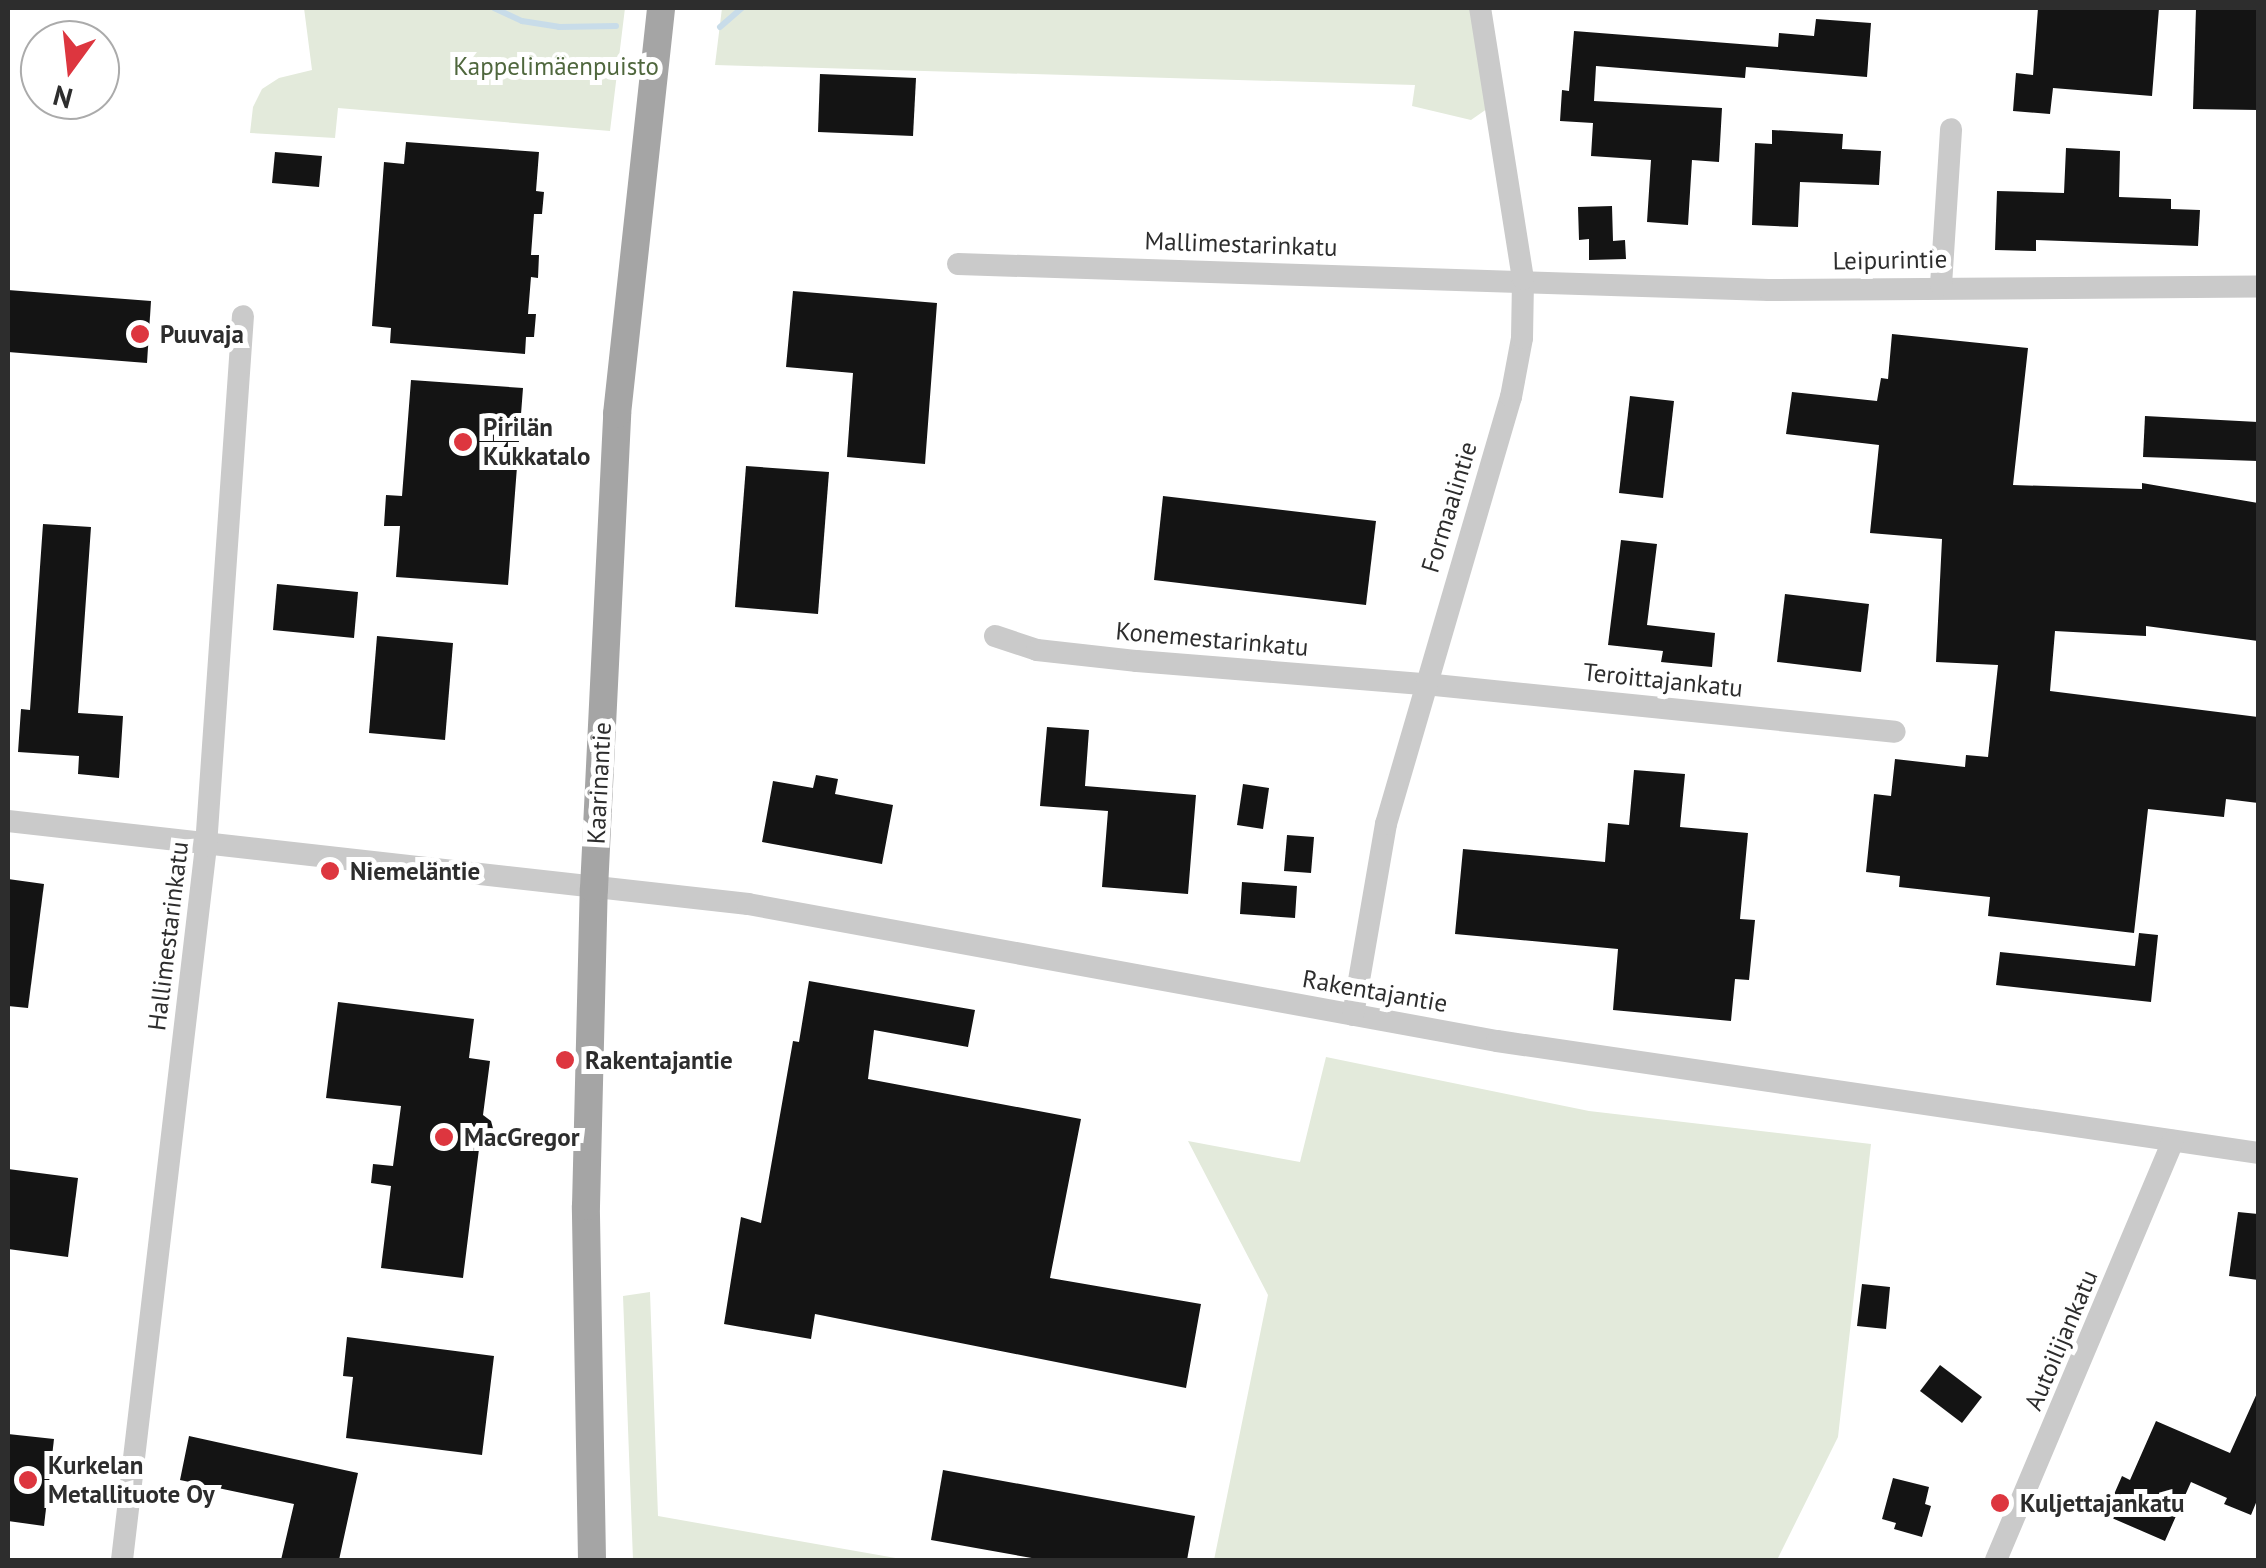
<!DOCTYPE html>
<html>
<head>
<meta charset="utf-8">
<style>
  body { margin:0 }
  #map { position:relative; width:2266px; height:1568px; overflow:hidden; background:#fff; font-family:"PT Sans",sans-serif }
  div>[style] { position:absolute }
  .green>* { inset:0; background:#e3eadb }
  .stream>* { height:6px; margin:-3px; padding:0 3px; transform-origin:3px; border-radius:3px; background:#c8dce9 }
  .building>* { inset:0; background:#141414 }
  .minor>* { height:22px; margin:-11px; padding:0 11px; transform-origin:11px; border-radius:11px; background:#cacaca }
  .major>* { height:28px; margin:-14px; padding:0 14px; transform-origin:14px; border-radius:14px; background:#a5a5a5 }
  .dots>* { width:28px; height:28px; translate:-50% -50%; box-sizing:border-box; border:5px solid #fff; border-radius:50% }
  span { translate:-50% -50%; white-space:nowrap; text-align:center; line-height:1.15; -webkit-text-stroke:10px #fff; paint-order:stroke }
  .park-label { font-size:25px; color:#4f673d }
  .street-label { font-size:25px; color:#2d2d2d }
  .poi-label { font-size:25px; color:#2d2d2d; font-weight:700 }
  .left { translate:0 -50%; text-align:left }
  .frame { position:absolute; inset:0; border:10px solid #2d2d2d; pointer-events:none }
  .north { position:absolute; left:20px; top:20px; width:100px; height:100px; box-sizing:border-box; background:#fff; border:2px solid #ababab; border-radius:50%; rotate:195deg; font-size:28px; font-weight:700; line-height:40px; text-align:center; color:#2d2d2d }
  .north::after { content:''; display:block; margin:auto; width:35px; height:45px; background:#dd363f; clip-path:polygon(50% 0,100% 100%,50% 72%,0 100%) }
</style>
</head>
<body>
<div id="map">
  <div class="green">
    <div style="clip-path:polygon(304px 8px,625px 8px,610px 131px,338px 108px,335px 138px,250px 133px,253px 107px,262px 89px,279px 78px,312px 70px)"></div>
    <div style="clip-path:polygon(722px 8px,1480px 8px,1494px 104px,1471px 120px,1412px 106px,1415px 85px,715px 65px)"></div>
    <div style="clip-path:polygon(1326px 1057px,1589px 1111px,1871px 1144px,1838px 1437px,1777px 1560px,1214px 1560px,1268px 1295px,1188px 1141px,1300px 1162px)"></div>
    <div style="clip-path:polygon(650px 1292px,658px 1516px,907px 1560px,633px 1560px,623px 1296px)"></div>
  </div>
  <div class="stream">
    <div style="left:494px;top:8px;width:31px;rotate:25deg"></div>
    <div style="left:522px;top:21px;width:37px;rotate:9deg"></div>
    <div style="left:559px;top:27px;width:57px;rotate:-1deg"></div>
    <div style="left:720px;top:27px;width:29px;rotate:-41deg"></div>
  </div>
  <div class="building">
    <div style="clip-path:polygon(2038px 8px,2159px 8px,2152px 96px,2053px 88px,2050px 114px,2013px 111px,2016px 73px,2033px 75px)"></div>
    <div style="clip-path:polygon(2196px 8px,2258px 8px,2258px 110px,2193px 109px)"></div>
    <div style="clip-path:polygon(1816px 19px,1871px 23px,1867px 77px,1746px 67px,1745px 78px,1596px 66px,1594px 101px,1722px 108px,1719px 162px,1692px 160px,1688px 225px,1647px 222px,1651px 160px,1591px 156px,1593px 123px,1560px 121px,1562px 90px,1569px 91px,1574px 31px,1778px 47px,1779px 33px,1814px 36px)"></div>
    <div style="clip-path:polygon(820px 74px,916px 78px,913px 136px,818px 132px)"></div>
    <div style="clip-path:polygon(1772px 130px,1843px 134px,1842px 149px,1881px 151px,1879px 185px,1800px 182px,1798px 227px,1752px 225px,1755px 143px,1772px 144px)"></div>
    <div style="clip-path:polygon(406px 142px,539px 152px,536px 191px,544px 192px,542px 214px,534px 214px,531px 255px,539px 255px,538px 278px,531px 277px,528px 314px,536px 314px,534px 337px,526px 337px,525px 354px,390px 343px,391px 328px,372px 326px,384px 162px,404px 164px)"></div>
    <div style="clip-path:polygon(2066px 148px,2120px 151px,2119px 197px,2171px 199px,2171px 209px,2200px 210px,2198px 246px,2036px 240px,2036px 251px,1995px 250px,1997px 191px,2064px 193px)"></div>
    <div style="clip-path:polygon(275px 152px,322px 156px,319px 187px,272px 183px)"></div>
    <div style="clip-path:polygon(1612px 206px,1613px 241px,1625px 240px,1626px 259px,1589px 260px,1589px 239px,1579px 240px,1578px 207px)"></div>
    <div style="clip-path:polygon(8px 290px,151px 301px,147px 363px,8px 352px)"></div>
    <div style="clip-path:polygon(793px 291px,937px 303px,925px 464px,847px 457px,853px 373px,786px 367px)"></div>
    <div style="clip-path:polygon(1892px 334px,2028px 348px,2013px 485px,2142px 489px,2142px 483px,2258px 503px,2258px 641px,2146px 626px,2146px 636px,2055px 631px,2050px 691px,2258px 717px,2258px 803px,2226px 799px,2224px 817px,2148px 809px,2134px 933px,1988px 916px,1990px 897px,1899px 887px,1900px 876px,1866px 872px,1874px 794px,1891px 796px,1895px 759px,1965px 767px,1966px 755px,1988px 757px,1998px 665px,1936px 662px,1942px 539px,1870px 533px,1879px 445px,1786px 434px,1792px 392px,1877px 401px,1881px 378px,1888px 379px)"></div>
    <div style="clip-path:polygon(411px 380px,523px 388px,508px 585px,396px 577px,400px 526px,384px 526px,386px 495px,402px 496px)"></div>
    <div style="clip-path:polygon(1630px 396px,1674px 401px,1663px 498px,1619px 493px)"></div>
    <div style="clip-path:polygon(2145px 416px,2258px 422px,2258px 461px,2143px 457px)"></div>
    <div style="clip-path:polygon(746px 466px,829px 472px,818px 614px,735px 607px)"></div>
    <div style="clip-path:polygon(1163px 496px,1376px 521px,1366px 605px,1154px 580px)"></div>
    <div style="clip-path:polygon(43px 524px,91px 527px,78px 713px,123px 716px,119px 778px,78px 774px,79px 756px,18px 752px,21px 709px,30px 710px)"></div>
    <div style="clip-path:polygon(1621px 540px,1657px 544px,1647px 625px,1715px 633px,1712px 667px,1661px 662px,1663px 651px,1608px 645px)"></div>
    <div style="clip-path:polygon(277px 584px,358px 592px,354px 638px,273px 630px)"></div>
    <div style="clip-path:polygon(1785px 594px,1869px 604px,1861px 672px,1777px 662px)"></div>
    <div style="clip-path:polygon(377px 636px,453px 643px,445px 740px,369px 733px)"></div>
    <div style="clip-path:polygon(1047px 727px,1089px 730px,1085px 786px,1196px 795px,1188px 894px,1102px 887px,1108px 811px,1040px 806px)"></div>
    <div style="clip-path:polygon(1634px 770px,1685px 774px,1680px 827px,1748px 833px,1740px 919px,1755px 920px,1749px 980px,1735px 979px,1731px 1021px,1613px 1010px,1618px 949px,1455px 934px,1463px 849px,1605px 862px,1608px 823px,1629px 825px)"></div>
    <div style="clip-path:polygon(816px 775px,838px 779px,835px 794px,893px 805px,882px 864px,762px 842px,773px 781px,813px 788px)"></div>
    <div style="clip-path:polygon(1243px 784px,1269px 788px,1263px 829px,1237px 825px)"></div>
    <div style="clip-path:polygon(1287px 835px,1314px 837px,1311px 873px,1284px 871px)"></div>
    <div style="clip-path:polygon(8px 879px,44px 884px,28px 1008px,8px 1006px)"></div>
    <div style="clip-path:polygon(1242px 882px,1297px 886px,1295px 918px,1240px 914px)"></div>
    <div style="clip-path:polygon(2139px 933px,2158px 935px,2151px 1002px,1996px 985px,2000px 952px,2135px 966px)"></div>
    <div style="clip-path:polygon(809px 981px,975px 1010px,968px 1047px,874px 1030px,868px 1079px,1081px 1119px,1050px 1278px,1201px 1304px,1186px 1388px,815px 1314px,811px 1339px,724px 1324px,741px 1217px,761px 1223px,793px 1041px,799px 1042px)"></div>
    <div style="clip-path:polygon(338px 1002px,474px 1019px,469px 1058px,490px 1061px,483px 1115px,491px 1121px,494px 1132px,488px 1141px,480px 1141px,463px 1278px,381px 1268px,391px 1186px,371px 1183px,373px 1164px,393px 1166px,401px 1106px,326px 1098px)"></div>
    <div style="clip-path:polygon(8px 1169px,78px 1178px,68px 1257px,8px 1249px)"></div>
    <div style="clip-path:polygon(2238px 1212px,2258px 1214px,2258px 1280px,2229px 1276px)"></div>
    <div style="clip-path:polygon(1862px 1284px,1890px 1287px,1886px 1329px,1857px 1326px)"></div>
    <div style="clip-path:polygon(347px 1337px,494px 1356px,482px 1455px,346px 1438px,353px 1377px,343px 1376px)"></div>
    <div style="clip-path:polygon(1940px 1365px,1982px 1397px,1962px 1423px,1920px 1391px)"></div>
    <div style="clip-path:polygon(2258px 1391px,2258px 1498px,2251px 1515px,2224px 1504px,2227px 1498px,2191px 1482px,2165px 1541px,2105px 1515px,2122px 1476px,2130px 1480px,2156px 1421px,2230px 1453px)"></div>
    <div style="clip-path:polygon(8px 1434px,54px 1439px,44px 1526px,8px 1521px)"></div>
    <div style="clip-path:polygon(189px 1436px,358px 1473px,339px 1560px,281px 1560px,294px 1504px,180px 1480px)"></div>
    <div style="clip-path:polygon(943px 1470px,1195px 1516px,1187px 1560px,1043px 1560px,931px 1540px)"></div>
    <div style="clip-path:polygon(1893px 1478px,1929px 1487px,1925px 1504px,1931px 1506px,1922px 1537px,1894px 1529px,1896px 1523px,1882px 1519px)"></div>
  </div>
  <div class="minor">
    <div style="left:958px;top:264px;width:811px;rotate:1.84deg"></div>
    <div style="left:1769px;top:290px;width:489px;rotate:-0.4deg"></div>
    <div style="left:1941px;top:285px;width:156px;rotate:-86.3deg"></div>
    <div style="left:995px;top:636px;width:44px;rotate:18.4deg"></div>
    <div style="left:1037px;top:650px;width:101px;rotate:6.3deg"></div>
    <div style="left:1137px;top:661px;width:289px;rotate:4.6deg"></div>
    <div style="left:1425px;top:684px;width:472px;rotate:5.8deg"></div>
    <div style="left:8px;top:821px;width:745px;rotate:6.4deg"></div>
    <div style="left:748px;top:904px;width:761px;rotate:10.37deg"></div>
    <div style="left:1497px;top:1041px;width:769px;rotate:8.37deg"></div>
    <div style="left:1353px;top:1015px;width:194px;rotate:-80.2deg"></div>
    <div style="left:1386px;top:824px;width:445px;rotate:-73.7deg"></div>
    <div style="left:1511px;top:397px;width:60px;rotate:-79.4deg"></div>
    <div style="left:1522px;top:338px;width:59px;rotate:-89deg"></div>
    <div style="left:1523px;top:279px;width:274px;rotate:-99deg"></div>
    <div style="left:122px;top:1560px;width:719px;rotate:-83.29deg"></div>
    <div style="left:206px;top:846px;width:531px;rotate:-86.01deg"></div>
    <div style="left:1996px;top:1560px;width:455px;rotate:-67.1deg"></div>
  </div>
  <div class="major">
    <div style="left:592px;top:1560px;width:354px;rotate:-91deg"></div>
    <div style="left:586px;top:1206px;width:317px;rotate:-88.6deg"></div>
    <div style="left:594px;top:889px;width:476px;rotate:-87.2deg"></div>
    <div style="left:617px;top:414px;width:408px;rotate:-83.8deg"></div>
  </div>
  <div class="dots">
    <div style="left:140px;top:334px;background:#dd363f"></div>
    <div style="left:463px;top:442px;background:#dd363f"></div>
    <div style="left:330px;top:871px;background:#dd363f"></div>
    <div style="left:565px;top:1060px;background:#dd363f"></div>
    <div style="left:444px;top:1137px;background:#dd363f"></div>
    <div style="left:28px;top:1480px;background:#dd363f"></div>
    <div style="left:2000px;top:1503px;background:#dd363f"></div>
  </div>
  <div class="park-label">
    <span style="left:556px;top:66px">Kappelimäenpuisto</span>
  </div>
  <div class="street-label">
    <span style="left:1241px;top:244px;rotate:2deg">Mallimestarinkatu</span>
    <span style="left:1890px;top:260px;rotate:-1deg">Leipurintie</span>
    <span style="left:1449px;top:507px;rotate:-73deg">Formaalintie</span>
    <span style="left:1212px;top:639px;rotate:5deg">Konemestarinkatu</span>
    <span style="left:1663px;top:680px;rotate:6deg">Teroittajankatu</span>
    <span style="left:599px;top:783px;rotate:-87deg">Kaarinantie</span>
    <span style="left:168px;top:936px;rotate:-83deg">Hallimestarinkatu</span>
    <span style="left:1375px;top:991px;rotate:10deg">Rakentajantie</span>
    <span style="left:2061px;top:1340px;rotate:-67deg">Autoilijankatu</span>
  </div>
  <div class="poi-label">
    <span class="left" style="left:160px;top:334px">Puuvaja</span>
    <span class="left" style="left:483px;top:442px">Pirilän<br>Kukkatalo</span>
    <span class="left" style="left:350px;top:871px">Niemeläntie</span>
    <span class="left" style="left:585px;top:1060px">Rakentajantie</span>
    <span class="left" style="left:464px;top:1137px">MacGregor</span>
    <span class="left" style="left:48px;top:1480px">Kurkelan<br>Metallituote Oy</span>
    <span class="left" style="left:2020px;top:1503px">Kuljettajankatu</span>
  </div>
  <div class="frame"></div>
  <div class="north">N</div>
</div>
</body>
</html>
